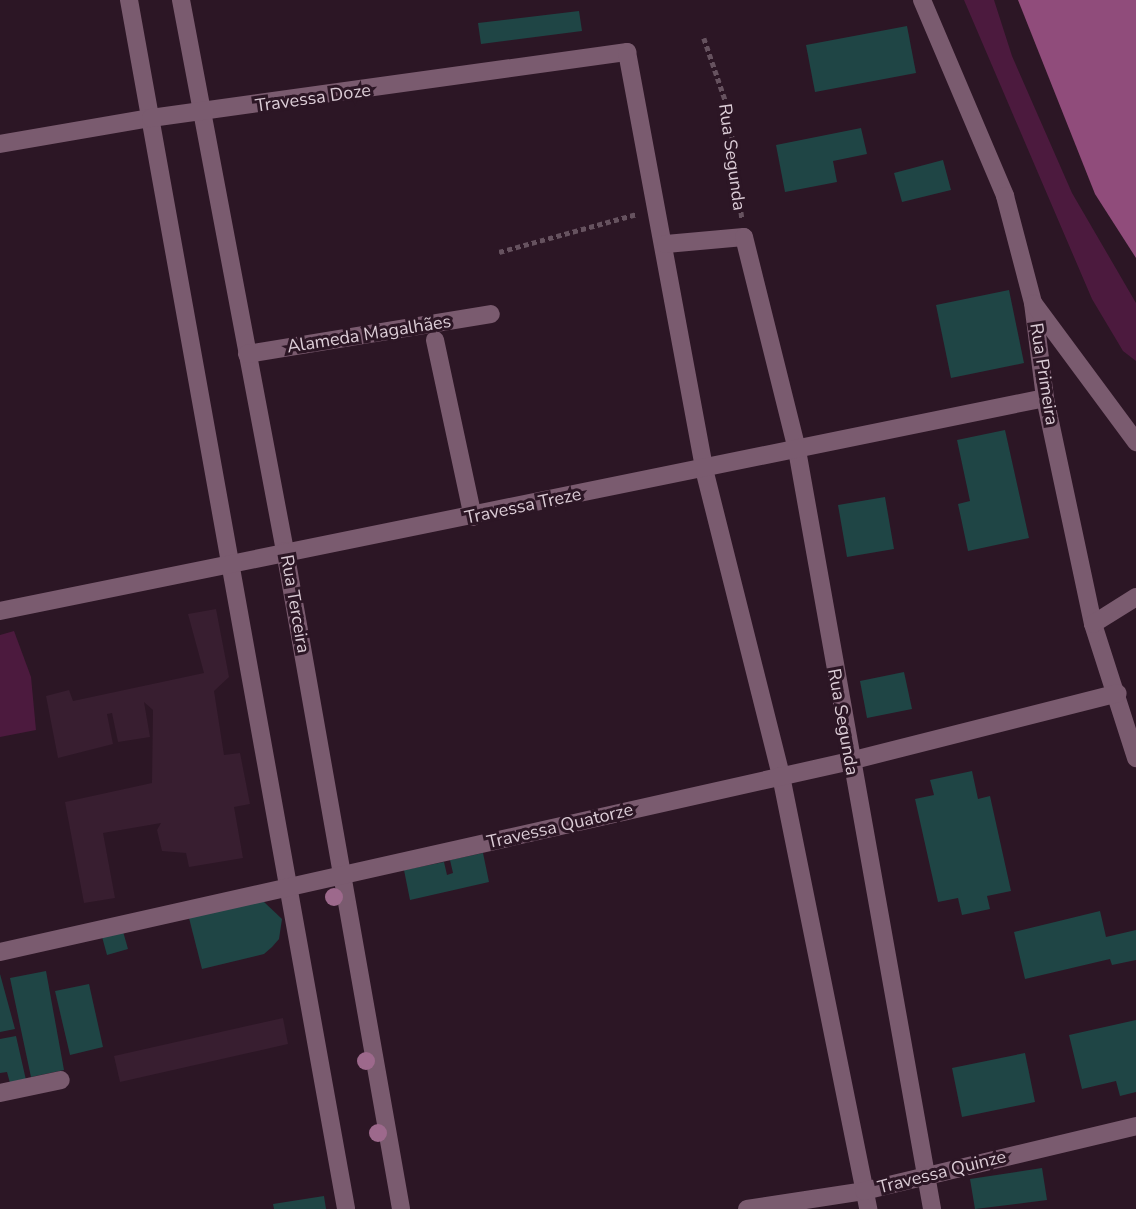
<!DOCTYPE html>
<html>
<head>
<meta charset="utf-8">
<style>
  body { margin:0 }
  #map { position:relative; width:1136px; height:1209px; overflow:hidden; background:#2c1625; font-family:"Nunito Sans",sans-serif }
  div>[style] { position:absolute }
  .built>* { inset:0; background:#381e30 }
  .green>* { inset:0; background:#4c1a3e }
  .water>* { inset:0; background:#904c7b }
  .building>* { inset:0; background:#1f4545 }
  .path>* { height:4.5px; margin-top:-2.25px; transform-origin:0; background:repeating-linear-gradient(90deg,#66525f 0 5px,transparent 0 8.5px) }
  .minor>* { height:18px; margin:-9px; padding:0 9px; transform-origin:9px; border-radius:9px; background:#7a5b6f }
  .trees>* { width:18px; height:18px; margin:-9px; border-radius:50%; background:#9d698c }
  span { translate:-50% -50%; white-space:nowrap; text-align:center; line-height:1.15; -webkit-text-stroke:6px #2c1625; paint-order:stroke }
  .street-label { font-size:18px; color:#dbccd6 }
</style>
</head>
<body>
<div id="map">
  <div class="built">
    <div style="clip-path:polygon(216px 609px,229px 677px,214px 691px,224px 755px,240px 753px,250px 804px,234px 807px,243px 858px,189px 867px,186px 853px,162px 851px,157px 830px,161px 823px,103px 833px,115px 898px,84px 903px,65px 802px,152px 783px,153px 710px,144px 702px,150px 737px,118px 742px,112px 713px,107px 714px,113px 744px,58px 758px,46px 696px,69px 690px,73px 701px,204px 673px,188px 614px)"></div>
    <div style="clip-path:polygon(283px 1018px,288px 1044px,120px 1082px,114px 1056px)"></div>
  </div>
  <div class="green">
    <div style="clip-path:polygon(964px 0,994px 0,1012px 56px,1072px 193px,1136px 303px,1136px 361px,1123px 351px,1092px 299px)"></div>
    <div style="clip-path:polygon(14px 631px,31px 677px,36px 730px,0 737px,0 635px)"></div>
  </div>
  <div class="water">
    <div style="clip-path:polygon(1018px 0,1136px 0,1136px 258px,1095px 194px)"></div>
  </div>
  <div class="building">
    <div style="clip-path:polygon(579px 11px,582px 31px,481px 44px,478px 23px)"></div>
    <div style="clip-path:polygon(907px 26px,916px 73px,815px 92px,806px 45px)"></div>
    <div style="clip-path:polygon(861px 128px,867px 154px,833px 161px,837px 182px,785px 192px,776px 145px)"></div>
    <div style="clip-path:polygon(943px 160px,951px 190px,902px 202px,894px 173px)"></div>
    <div style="clip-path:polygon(1009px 290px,1024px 363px,951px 378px,936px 305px)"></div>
    <div style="clip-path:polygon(1005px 430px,1029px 538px,968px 551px,958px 504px,970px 501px,957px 440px)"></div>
    <div style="clip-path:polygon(885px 497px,894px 549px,847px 557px,838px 505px)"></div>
    <div style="clip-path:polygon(904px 672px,912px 709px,867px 718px,860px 681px)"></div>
    <div style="clip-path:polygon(972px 771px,978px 799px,990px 796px,1011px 891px,987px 896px,990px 909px,962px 915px,958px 898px,938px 902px,915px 799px,934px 795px,930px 780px)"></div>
    <div style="clip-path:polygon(483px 853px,489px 882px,410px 900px,404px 870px,444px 862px,447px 875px,453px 873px,450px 860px)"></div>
    <div style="clip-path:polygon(263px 901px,282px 919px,279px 939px,272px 947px,264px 954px,202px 969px,188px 914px)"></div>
    <div style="clip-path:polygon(1100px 911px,1106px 937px,1136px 930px,1136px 960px,1112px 965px,1110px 959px,1025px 979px,1014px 932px)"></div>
    <div style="clip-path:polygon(122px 928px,128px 949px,107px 955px,101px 933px)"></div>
    <div style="clip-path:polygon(46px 971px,64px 1070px,31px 1077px,10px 978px)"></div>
    <div style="clip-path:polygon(0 974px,15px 1029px,0 1032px)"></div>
    <div style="clip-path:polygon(89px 984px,103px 1047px,70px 1055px,55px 991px)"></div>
    <div style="clip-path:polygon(1136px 1020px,1136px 1092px,1120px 1096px,1116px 1081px,1082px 1089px,1069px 1035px)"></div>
    <div style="clip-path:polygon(16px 1036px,26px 1080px,10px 1083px,7px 1072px,0 1073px,0 1039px)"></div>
    <div style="clip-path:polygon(1025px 1053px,1035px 1102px,962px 1117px,952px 1068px)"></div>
    <div style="clip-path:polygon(1042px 1168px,1047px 1200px,975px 1209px,970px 1179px)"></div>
    <div style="clip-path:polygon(324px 1196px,326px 1209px,274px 1209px,273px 1204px)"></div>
  </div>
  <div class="path">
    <div style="left:704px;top:38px;width:77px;rotate:71.1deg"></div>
    <div style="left:729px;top:111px;width:109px;rotate:83.1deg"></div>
    <div style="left:499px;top:252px;width:143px;rotate:-15.4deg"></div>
  </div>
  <div class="minor">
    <div style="left:129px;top:0;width:1228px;rotate:79.82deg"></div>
    <div style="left:181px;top:0;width:561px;rotate:79.31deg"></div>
    <div style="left:285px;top:551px;width:668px;rotate:80deg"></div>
    <div style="left:922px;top:0;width:213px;rotate:67deg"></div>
    <div style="left:1005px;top:196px;width:111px;rotate:75.3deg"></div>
    <div style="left:1033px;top:303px;width:96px;rotate:82.8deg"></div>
    <div style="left:1045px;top:398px;width:231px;rotate:78deg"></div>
    <div style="left:1093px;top:624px;width:141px;rotate:72.2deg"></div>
    <div style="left:0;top:144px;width:153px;rotate:-9.8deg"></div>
    <div style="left:151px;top:118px;width:481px;rotate:-7.9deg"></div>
    <div style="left:627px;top:52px;width:424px;rotate:79.5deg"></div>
    <div style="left:704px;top:469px;width:317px;rotate:75.9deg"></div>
    <div style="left:781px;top:776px;width:442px;rotate:78.6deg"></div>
    <div style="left:666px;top:244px;width:78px;rotate:-5.1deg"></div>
    <div style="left:744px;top:237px;width:219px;rotate:76deg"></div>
    <div style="left:797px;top:450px;width:771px;rotate:79.91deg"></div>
    <div style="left:1034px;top:304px;width:172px;rotate:53.5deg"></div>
    <div style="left:435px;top:340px;width:181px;rotate:77.9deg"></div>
    <div style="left:247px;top:354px;width:247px;rotate:-9.3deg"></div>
    <div style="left:0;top:611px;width:1066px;rotate:-11.52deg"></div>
    <div style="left:1093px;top:624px;width:51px;rotate:-32.1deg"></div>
    <div style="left:0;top:952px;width:871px;rotate:-12.66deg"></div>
    <div style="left:850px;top:761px;width:276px;rotate:-14.2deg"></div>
    <div style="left:0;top:1093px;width:62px;rotate:-12deg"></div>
    <div style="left:747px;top:1209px;width:118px;rotate:-8.7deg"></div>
    <div style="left:864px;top:1191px;width:280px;rotate:-13.4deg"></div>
  </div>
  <div class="trees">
    <div style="left:334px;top:897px"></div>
    <div style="left:366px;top:1061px"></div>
    <div style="left:378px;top:1133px"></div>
  </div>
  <div class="street-label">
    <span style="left:313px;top:98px;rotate:-8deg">Travessa Doze</span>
    <span style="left:732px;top:157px;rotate:82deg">Rua Segunda</span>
    <span style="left:369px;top:334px;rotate:-9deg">Alameda Magalhães</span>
    <span style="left:1044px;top:374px;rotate:81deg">Rua Primeira</span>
    <span style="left:523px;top:506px;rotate:-12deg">Travessa Treze</span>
    <span style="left:295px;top:604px;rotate:80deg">Rua Terceira</span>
    <span style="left:843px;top:722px;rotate:80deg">Rua Segunda</span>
    <span style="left:560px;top:826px;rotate:-13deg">Travessa Quatorze</span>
    <span style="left:942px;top:1172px;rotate:-14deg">Travessa Quinze</span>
  </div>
</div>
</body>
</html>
